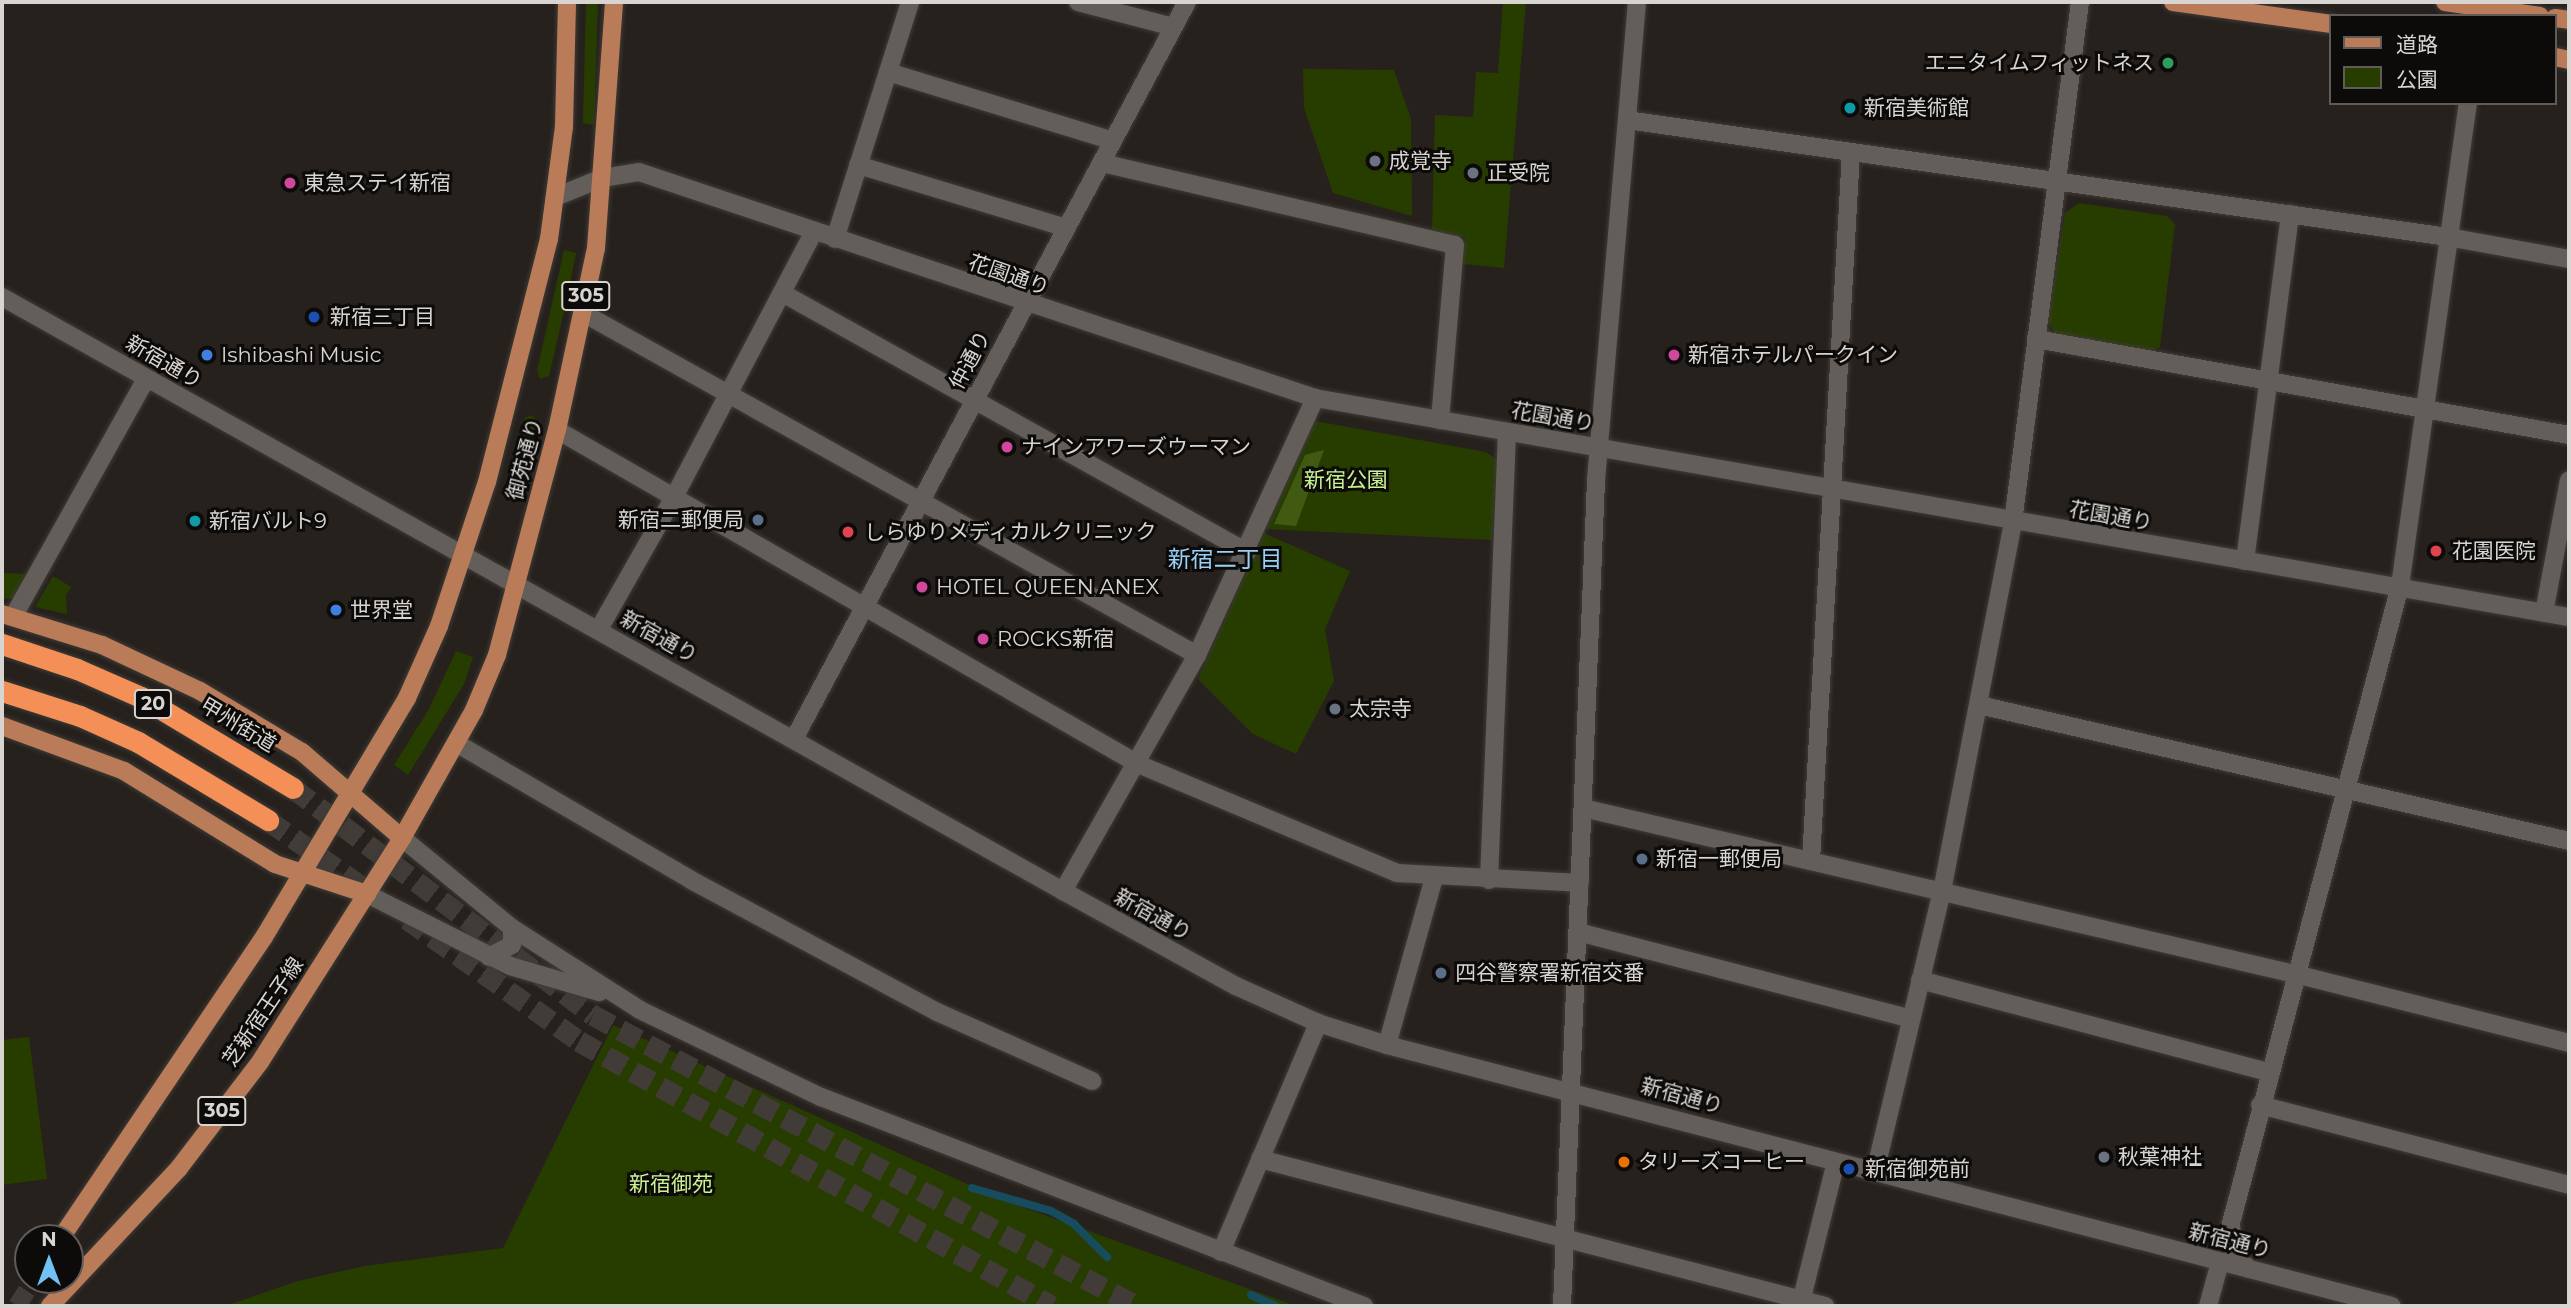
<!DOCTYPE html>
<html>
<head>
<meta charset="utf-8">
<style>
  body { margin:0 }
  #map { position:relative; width:2571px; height:1308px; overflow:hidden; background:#26211d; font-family:Montserrat,"Noto Sans JP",sans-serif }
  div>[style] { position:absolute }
  .green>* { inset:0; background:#273d00 }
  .forest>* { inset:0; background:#405b11 }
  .stream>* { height:8px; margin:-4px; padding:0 4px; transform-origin:4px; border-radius:4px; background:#164c5d }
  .major-tunnel>* { height:18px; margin-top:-9px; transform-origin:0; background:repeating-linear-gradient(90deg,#413c38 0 18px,transparent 0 27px) }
  .highway-tunnel>* { height:21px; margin-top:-10.5px; transform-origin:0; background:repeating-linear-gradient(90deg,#413c38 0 21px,transparent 0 31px) }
  .roads { filter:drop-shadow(0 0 2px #3f3b37) drop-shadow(0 0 2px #3f3b37) }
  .minor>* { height:18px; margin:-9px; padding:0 9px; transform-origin:9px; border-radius:9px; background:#635e59 }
  .major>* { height:18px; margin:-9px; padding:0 9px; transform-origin:9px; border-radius:9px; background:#ba7c58 }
  .highway>* { height:21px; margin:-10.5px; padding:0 10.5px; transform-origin:10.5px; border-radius:10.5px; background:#f49057 }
  .dots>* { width:19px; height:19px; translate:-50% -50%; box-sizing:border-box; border:4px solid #0d0b09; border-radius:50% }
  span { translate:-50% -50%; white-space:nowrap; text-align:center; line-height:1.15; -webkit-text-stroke:6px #0d0b09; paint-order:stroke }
  .shield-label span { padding:2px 5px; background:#0d0b09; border:2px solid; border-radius:5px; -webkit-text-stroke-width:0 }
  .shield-label { font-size:19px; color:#d7d4d1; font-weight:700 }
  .poi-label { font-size:21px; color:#d7d4d1 }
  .right { translate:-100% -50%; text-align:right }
  .left { translate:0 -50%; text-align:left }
  .street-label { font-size:21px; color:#d7d4d1 }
  .park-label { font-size:21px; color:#c9f391 }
  .neighbourhood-label { font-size:23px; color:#98d0f7 }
  .frame { position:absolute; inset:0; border:4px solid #d7d4d1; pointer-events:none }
  .legend { position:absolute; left:2329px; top:14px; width:228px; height:91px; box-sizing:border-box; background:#0d0b09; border:2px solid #5e5b59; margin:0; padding:9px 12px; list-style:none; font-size:21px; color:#d7d4d1 }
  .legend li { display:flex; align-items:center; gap:14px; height:35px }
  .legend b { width:35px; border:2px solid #5e5b59 }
  .north { position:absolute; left:14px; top:1224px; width:70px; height:70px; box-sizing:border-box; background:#0d0b09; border:2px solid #5e5b59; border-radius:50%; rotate:0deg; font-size:19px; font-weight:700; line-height:28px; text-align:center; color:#d7d4d1 }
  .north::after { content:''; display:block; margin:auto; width:24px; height:32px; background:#72c1f5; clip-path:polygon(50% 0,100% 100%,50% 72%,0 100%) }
</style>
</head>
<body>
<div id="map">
  <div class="green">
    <div style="clip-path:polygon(586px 2px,598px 2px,594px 125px,583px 123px)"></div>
    <div style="clip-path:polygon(1503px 2px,1526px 2px,1504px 268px,1463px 264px,1465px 237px,1432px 231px,1435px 115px,1473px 117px,1476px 72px,1498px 73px)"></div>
    <div style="clip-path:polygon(1303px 69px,1394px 70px,1411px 119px,1412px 216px,1333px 193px,1304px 108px)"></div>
    <div style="clip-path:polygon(2079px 203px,2167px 216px,2175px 224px,2160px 347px,2146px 353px,2057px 338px,2048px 321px,2065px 213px)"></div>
    <div style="clip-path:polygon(564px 250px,576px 253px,567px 298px,549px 376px,540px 379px,537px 371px)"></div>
    <div style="clip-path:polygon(532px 415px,536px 420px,516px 497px,505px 492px,525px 418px)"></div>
    <div style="clip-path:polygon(1315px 421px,1486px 452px,1497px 460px,1492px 540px,1266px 529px)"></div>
    <div style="clip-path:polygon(1264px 533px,1350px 571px,1325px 629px,1334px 681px,1296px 754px,1253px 734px,1198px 679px)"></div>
    <div style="clip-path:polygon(2px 573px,26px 574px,16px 598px,2px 599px)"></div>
    <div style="clip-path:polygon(53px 576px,71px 587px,66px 595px,67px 614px,35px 607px)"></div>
    <div style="clip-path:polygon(456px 651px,473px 657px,464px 684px,408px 775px,394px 765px,429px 709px)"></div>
    <div style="clip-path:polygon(613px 1025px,1003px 1200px,1296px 1306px,225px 1306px,298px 1281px,364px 1266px,503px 1248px)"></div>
    <div style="clip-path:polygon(29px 1037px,47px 1179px,2px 1185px,2px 1040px)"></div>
  </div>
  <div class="forest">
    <div style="clip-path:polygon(1324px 450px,1296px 526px,1274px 524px,1305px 455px)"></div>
  </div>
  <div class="stream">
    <div style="left:972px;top:1188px;width:82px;rotate:16.2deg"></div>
    <div style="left:1051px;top:1211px;width:26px;rotate:29deg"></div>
    <div style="left:1074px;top:1224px;width:47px;rotate:45deg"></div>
    <div style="left:1251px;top:1295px;width:27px;rotate:24deg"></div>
  </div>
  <div class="major-tunnel">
    <div style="left:17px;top:1306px;width:31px;rotate:-57deg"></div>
  </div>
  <div class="highway-tunnel">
    <div style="left:293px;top:788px;width:376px;rotate:37.1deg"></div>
    <div style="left:593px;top:1015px;width:617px;rotate:28.14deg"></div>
    <div style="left:268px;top:820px;width:131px;rotate:35.4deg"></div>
    <div style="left:407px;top:919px;width:211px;rotate:35.3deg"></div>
    <div style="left:579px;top:1041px;width:542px;rotate:29.26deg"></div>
  </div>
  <div class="roads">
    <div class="minor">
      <div style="left:1078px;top:2px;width:98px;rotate:14.7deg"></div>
      <div style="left:888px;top:72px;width:235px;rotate:17deg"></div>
      <div style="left:1627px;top:120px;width:829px;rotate:8.11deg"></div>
      <div style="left:2448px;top:237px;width:123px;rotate:10.3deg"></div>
      <div style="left:1102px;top:163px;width:362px;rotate:13.1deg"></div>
      <div style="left:1455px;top:245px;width:176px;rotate:94.9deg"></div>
      <div style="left:858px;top:165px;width:218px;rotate:16.8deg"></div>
      <div style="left:558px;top:196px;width:48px;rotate:-22.2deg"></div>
      <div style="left:602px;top:178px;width:37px;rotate:-9deg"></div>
      <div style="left:639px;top:172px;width:713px;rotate:18.49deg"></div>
      <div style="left:1315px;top:398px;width:1273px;rotate:9.91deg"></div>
      <div style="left:835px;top:239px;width:249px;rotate:-72.4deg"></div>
      <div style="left:784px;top:294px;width:530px;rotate:29.13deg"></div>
      <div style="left:2px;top:297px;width:1216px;rotate:29.24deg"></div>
      <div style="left:1063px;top:891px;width:197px;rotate:28.8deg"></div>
      <div style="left:1236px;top:986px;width:90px;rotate:24.3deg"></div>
      <div style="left:1318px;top:1023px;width:72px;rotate:17.7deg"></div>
      <div style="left:1387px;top:1045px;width:1038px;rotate:14.56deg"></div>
      <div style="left:583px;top:313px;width:703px;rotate:29.12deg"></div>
      <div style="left:2036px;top:339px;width:542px;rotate:10.21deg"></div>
      <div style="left:557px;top:430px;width:670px;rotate:29.89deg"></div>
      <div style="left:1138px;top:764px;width:281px;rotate:22.8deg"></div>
      <div style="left:1397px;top:873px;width:183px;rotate:3.1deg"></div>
      <div style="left:2245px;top:561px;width:350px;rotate:-82.6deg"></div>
      <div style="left:2544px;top:613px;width:135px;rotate:-79.4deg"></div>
      <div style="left:13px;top:617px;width:273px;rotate:-60.8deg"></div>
      <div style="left:599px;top:629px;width:152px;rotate:-60.4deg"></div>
      <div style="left:674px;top:497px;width:300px;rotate:-62.2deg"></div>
      <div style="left:1979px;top:705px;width:605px;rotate:12.98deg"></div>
      <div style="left:794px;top:739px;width:835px;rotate:-61.93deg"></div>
      <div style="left:456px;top:743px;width:272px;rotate:30.2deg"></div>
      <div style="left:691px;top:880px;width:279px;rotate:28.2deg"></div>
      <div style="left:937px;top:1012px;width:170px;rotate:24deg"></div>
      <div style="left:1583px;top:808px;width:735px;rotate:13.13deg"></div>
      <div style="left:2299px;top:975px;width:278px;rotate:14.1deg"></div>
      <div style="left:402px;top:838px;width:142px;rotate:39.3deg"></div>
      <div style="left:512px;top:928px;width:152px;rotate:32.6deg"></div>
      <div style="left:640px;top:1010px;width:201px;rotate:25.7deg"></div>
      <div style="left:821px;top:1097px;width:582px;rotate:21.05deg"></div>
      <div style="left:1811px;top:861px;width:710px;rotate:-86.77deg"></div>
      <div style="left:1489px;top:880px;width:448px;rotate:-87.7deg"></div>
      <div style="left:1063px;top:891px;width:271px;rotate:-60.4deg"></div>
      <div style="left:1197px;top:655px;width:283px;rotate:-65.3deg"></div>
      <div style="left:367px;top:894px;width:160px;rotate:26.7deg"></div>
      <div style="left:510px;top:966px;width:93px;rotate:16.3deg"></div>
      <div style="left:1578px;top:932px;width:344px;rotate:14.6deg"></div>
      <div style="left:489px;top:957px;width:26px;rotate:-28deg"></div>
      <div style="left:512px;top:945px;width:17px;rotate:-90deg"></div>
      <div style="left:1920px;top:980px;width:363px;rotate:14.8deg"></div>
      <div style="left:1387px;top:1045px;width:173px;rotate:-74.3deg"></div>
      <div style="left:2260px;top:1105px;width:319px;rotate:14.5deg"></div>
      <div style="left:1260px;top:1159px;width:584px;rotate:14.58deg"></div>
      <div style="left:1875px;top:1172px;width:289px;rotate:-76.6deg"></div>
      <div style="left:1942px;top:891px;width:376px;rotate:-79.1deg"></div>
      <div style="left:2013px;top:522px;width:524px;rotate:-82.66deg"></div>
      <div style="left:1221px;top:1252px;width:249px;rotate:-67deg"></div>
      <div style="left:2249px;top:1269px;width:21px;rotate:-135deg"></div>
      <div style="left:2234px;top:1254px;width:31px;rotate:-96deg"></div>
      <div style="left:2231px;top:1223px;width:659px;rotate:-75.14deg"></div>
      <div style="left:2400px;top:586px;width:488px;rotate:-82deg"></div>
      <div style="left:1562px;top:1306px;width:827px;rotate:-87.64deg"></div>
      <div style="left:1596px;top:480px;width:480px;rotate:-85.1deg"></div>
      <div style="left:1800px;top:1306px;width:148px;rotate:-76deg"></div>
      <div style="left:2208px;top:1306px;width:46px;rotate:-74.7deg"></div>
    </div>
    <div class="major">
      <div style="left:2173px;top:2px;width:160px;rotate:7.9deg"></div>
      <div style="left:2445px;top:2px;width:96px;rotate:8.4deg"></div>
      <div style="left:2555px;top:18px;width:14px;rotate:8deg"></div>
      <div style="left:2555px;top:57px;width:14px;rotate:12deg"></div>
      <div style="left:2px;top:614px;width:105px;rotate:17.2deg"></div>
      <div style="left:102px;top:645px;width:108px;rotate:25.1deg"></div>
      <div style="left:200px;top:691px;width:119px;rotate:30.9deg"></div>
      <div style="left:302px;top:752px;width:132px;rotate:40.7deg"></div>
      <div style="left:2px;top:726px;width:130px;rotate:20.2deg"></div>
      <div style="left:124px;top:771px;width:177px;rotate:31.6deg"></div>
      <div style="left:275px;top:864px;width:97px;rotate:18.1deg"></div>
      <div style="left:61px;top:1238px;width:363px;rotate:-56deg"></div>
      <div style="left:264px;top:937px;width:279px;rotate:-59.1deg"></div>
      <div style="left:407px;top:698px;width:79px;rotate:-66deg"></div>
      <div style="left:439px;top:626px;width:152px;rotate:-71.6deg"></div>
      <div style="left:487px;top:482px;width:251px;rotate:-75.7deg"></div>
      <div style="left:549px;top:239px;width:114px;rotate:-82.4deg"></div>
      <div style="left:564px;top:126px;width:124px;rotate:-88.6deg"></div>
      <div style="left:50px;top:1306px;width:189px;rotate:-46.9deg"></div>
      <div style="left:179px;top:1168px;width:133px;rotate:-52.6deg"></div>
      <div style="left:260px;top:1062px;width:265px;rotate:-57.6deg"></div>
      <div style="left:402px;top:838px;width:147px;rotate:-60.6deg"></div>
      <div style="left:474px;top:710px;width:60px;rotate:-67.3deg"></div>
      <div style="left:497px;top:655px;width:233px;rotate:-75.1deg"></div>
      <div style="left:557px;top:430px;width:186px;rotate:-77.9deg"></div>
      <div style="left:596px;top:248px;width:247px;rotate:-85.8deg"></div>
    </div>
    <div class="highway">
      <div style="left:2px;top:644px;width:79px;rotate:18.4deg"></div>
      <div style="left:77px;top:669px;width:70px;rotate:23.6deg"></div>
      <div style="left:141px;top:697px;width:177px;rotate:30.9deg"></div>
      <div style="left:2px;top:691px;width:82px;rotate:17.8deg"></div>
      <div style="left:80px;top:716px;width:64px;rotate:24.1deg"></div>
      <div style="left:138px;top:742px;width:152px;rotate:31deg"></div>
    </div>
  </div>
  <div class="dots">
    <div style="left:2168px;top:63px;background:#2e9e5b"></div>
    <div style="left:1850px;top:108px;background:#0f9aa8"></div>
    <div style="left:1375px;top:161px;background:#6b7280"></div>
    <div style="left:1473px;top:173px;background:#6b7280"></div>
    <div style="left:290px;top:183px;background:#d1479c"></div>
    <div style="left:314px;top:317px;background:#1a4fb4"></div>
    <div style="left:207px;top:355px;background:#3f7fe0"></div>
    <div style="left:1674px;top:355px;background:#d1479c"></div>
    <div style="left:1007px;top:447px;background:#d1479c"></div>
    <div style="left:758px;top:520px;background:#5c6f8a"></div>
    <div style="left:195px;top:521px;background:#0f9aa8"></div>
    <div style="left:848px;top:532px;background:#e0444e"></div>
    <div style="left:2436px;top:551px;background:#e0444e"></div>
    <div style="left:922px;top:587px;background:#d1479c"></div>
    <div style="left:336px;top:610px;background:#3f7fe0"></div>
    <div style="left:983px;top:639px;background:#d1479c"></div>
    <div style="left:1335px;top:709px;background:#6b7280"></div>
    <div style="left:1642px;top:859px;background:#5c6f8a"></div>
    <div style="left:1441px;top:973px;background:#5c6f8a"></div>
    <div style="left:2104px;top:1157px;background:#6b7280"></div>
    <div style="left:1624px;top:1162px;background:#e8710a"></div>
    <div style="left:1849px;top:1169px;background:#1a4fb4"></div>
  </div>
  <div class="shield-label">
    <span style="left:586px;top:296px">305</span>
    <span style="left:153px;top:704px">20</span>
    <span style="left:222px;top:1111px">305</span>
  </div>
  <div class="poi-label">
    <span class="right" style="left:2154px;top:63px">エニタイムフィットネス</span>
    <span class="left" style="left:1864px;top:108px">新宿美術館</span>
    <span class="left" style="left:1389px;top:161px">成覚寺</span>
    <span class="left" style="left:1487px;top:173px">正受院</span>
    <span class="left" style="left:304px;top:183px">東急ステイ新宿</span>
    <span class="left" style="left:330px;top:317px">新宿三丁目</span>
    <span class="left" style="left:221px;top:355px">Ishibashi Music</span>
    <span class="left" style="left:1688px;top:355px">新宿ホテルパークイン</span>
    <span class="left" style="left:1021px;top:447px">ナインアワーズウーマン</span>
    <span class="right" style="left:744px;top:520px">新宿二郵便局</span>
    <span class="left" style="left:209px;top:521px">新宿バルト9</span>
    <span class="left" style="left:864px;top:532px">しらゆりメディカルクリニック</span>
    <span class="left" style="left:2452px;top:551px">花園医院</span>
    <span class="left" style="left:936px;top:587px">HOTEL QUEEN ANEX</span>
    <span class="left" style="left:350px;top:610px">世界堂</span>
    <span class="left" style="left:997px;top:639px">ROCKS新宿</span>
    <span class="left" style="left:1349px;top:709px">太宗寺</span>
    <span class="left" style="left:1656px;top:859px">新宿一郵便局</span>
    <span class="left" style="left:1455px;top:973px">四谷警察署新宿交番</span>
    <span class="left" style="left:2118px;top:1157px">秋葉神社</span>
    <span class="left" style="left:1638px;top:1162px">タリーズコーヒー</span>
    <span class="left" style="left:1865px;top:1169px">新宿御苑前</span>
  </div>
  <div class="street-label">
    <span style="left:1009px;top:275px;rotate:19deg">花園通り</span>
    <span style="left:970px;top:360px;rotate:-62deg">仲通り</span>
    <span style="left:164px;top:362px;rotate:30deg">新宿通り</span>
    <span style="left:1553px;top:417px;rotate:10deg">花園通り</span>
    <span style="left:525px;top:459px;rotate:-75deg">御苑通り</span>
    <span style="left:2111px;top:516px;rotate:10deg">花園通り</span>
    <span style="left:659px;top:637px;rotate:29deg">新宿通り</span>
    <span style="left:238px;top:725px;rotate:31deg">甲州街道</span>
    <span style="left:1153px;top:915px;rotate:29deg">新宿通り</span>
    <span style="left:263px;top:1012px;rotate:-56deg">芝新宿王子線</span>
    <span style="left:1682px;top:1096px;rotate:15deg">新宿通り</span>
    <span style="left:2230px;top:1241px;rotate:14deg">新宿通り</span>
  </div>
  <div class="park-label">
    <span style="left:1346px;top:480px">新宿公園</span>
    <span style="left:671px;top:1184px">新宿御苑</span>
  </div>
  <div class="neighbourhood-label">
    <span style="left:1225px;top:559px">新宿二丁目</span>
  </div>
  <div class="frame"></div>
  <ul class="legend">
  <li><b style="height:9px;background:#ba7c58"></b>道路</li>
  <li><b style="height:19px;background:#273d00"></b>公園</li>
  </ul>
  <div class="north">N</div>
</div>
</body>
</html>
